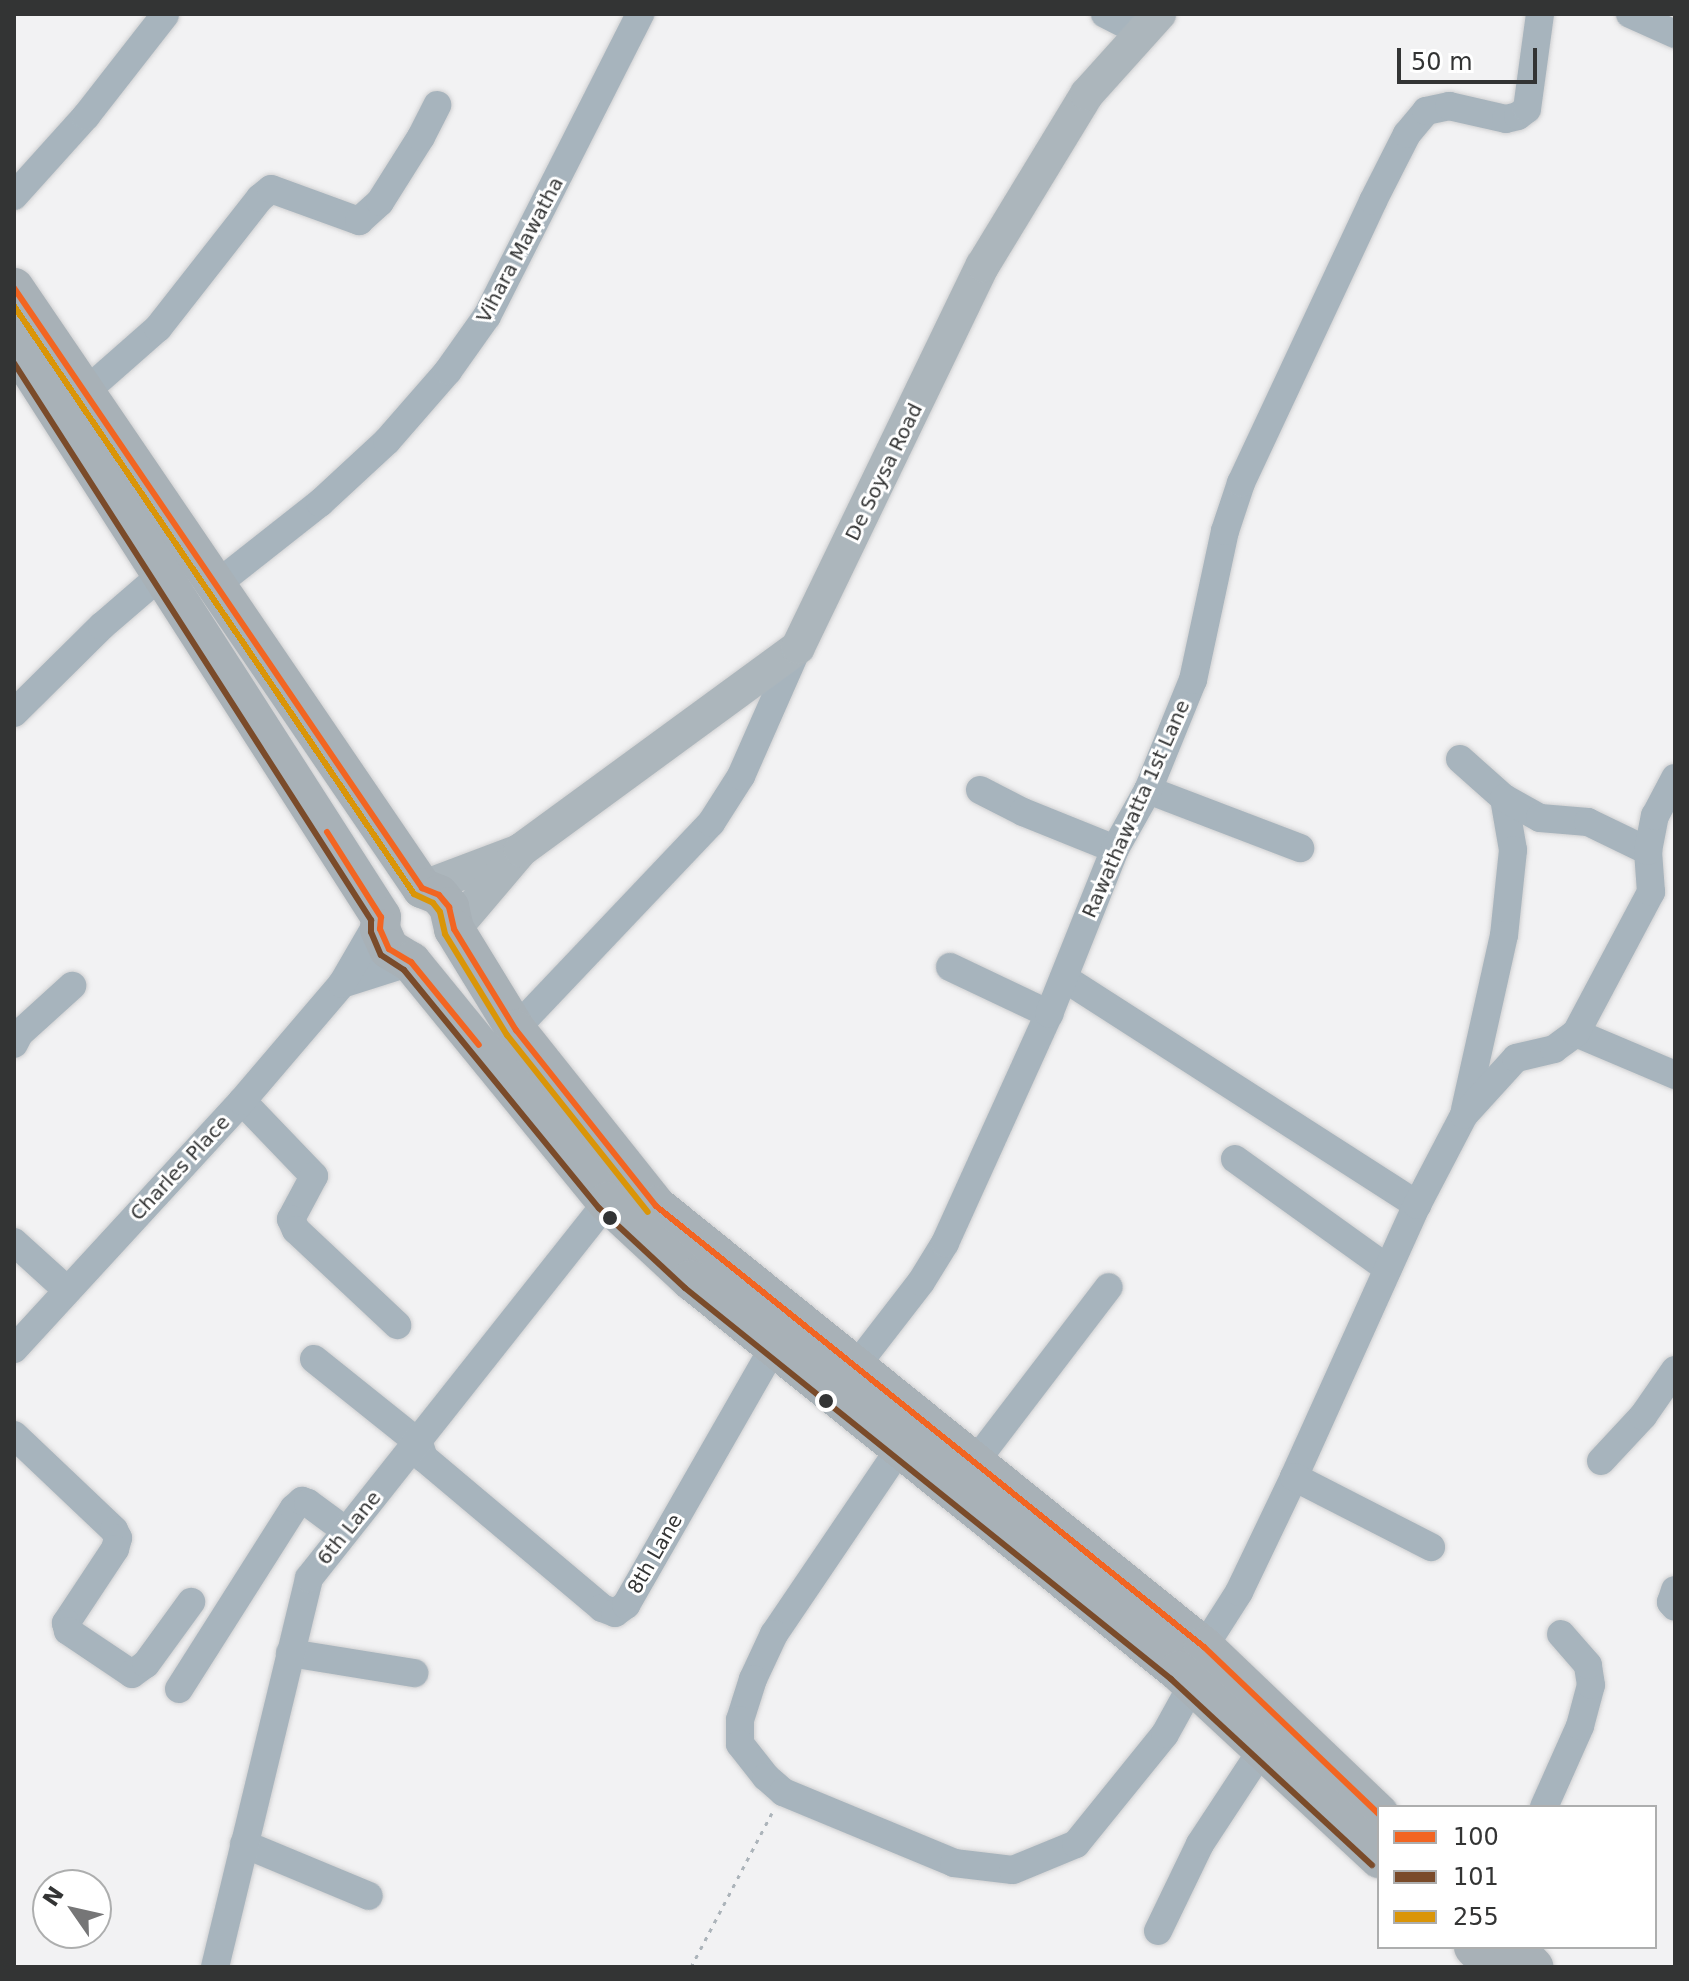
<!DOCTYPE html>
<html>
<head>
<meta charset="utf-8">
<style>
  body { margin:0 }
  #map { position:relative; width:1689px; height:1981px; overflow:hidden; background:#f2f2f3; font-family:"DejaVu Sans",sans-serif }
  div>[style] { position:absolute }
  .path>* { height:3px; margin-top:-1.5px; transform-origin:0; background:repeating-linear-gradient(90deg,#acb4ba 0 4px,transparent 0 10px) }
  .roads { filter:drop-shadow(0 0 2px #d0d0d1) drop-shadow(0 0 2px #d0d0d1) }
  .minor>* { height:28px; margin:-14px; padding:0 14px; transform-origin:14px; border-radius:14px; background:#a7b4bd }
  .major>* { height:34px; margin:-17px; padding:0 17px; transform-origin:17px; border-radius:17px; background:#acb6bc }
  .highway>* { height:40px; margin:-20px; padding:0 20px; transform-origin:20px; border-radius:20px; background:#a8b1b7 }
  .bus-1>* { height:6px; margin:-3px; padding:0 3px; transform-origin:3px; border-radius:3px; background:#f26522 }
  .bus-2>* { height:6px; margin:-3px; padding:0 3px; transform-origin:3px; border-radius:3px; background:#7a4b2a }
  .bus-3>* { height:6px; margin:-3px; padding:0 3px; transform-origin:3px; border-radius:3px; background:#da9508 }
  .dots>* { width:22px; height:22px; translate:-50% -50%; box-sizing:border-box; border:4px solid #fff; border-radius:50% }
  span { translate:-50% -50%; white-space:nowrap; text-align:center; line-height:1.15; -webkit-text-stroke:6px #fff; paint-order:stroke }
  .street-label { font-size:20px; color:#333434 }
  .frame { position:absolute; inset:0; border:16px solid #333434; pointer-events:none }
  .legend { position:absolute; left:1377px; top:1805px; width:280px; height:144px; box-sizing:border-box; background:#fff; border:2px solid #adaeae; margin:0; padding:10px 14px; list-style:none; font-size:24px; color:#333434 }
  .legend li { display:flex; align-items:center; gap:16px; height:40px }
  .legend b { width:40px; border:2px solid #adaeae }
  .north { position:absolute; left:32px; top:1869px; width:80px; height:80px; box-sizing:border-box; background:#fff; border:2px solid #adaeae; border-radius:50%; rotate:304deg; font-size:22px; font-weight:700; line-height:32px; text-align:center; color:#333434 }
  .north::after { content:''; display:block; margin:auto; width:28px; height:36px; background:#767677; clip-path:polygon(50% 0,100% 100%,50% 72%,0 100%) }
  .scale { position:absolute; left:1397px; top:48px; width:140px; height:36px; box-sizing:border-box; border:4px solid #333434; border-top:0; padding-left:10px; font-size:24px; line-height:28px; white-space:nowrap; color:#333434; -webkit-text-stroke:6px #fff; paint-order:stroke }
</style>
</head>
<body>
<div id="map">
  <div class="path">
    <div style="left:691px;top:1967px;width:174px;rotate:-62.3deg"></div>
  </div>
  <div class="roads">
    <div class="minor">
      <div style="left:1105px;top:14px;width:39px;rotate:27deg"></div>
      <div style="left:1630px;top:14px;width:49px;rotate:24deg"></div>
      <div style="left:14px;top:196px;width:108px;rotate:-48deg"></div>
      <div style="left:86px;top:116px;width:128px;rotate:-52deg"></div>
      <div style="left:84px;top:393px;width:98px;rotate:-41.3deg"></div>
      <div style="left:158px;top:328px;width:165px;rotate:-51.9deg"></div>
      <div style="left:260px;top:198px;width:14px;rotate:-39deg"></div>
      <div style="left:271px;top:189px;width:94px;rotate:20deg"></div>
      <div style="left:359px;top:221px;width:28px;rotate:-42deg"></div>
      <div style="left:380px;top:202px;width:77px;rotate:-57.8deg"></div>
      <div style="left:421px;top:137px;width:36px;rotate:-63deg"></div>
      <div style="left:217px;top:584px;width:131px;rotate:-38.2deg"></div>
      <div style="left:320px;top:503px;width:91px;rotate:-42.8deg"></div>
      <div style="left:387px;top:441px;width:93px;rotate:-48.9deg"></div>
      <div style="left:448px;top:371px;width:67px;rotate:-54.7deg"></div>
      <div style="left:487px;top:316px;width:339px;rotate:-63.1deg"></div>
      <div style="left:14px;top:713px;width:124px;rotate:-44.7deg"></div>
      <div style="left:102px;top:626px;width:78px;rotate:-40.8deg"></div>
      <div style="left:1460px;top:759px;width:59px;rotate:41.6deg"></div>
      <div style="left:1504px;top:798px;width:53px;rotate:80.2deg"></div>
      <div style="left:1513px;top:850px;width:85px;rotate:96deg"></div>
      <div style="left:1504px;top:935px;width:179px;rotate:102.6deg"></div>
      <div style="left:980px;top:790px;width:48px;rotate:27.1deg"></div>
      <div style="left:1023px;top:812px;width:99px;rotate:21.9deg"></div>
      <div style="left:1148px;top:790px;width:163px;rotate:20.9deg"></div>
      <div style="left:1504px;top:798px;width:41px;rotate:29.1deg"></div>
      <div style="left:1540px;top:818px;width:48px;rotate:4.8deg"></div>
      <div style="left:1588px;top:822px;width:67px;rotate:25.8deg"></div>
      <div style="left:950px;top:967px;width:110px;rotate:25.4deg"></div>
      <div style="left:1064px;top:978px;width:420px;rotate:32.7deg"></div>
      <div style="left:342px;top:984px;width:72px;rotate:-17.7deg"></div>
      <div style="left:1576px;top:1033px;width:108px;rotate:23deg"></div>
      <div style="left:503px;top:1042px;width:302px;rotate:-46.5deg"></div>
      <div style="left:711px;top:823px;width:56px;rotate:-57.4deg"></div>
      <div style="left:741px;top:776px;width:141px;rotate:-66.2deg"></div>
      <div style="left:14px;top:1044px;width:11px;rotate:-63deg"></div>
      <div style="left:19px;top:1034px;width:72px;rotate:-42.2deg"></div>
      <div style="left:242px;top:1101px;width:104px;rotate:46.2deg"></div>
      <div style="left:314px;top:1176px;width:49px;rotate:118.1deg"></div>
      <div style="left:291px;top:1219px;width:12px;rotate:66deg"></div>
      <div style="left:296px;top:1230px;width:139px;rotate:43.2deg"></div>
      <div style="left:1235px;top:1159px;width:188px;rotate:35.7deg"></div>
      <div style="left:14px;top:1242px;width:72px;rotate:42.2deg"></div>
      <div style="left:14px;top:1349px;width:337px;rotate:-47.4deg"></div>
      <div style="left:242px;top:1101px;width:154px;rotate:-49.5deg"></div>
      <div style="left:342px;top:984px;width:78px;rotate:-59.8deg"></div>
      <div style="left:314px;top:1359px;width:134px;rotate:38.7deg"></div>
      <div style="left:419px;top:1443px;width:16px;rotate:72deg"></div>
      <div style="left:424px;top:1458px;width:233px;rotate:40.1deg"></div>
      <div style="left:602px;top:1608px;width:14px;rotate:21deg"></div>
      <div style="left:615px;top:1613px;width:14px;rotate:-36deg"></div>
      <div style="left:626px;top:1605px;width:297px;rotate:-60.2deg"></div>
      <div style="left:856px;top:1366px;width:106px;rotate:-52.3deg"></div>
      <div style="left:921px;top:1282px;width:46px;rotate:-58.4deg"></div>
      <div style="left:945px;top:1243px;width:252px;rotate:-65.6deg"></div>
      <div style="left:1049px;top:1014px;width:178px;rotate:-68.2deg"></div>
      <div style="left:1115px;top:849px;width:68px;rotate:-60.8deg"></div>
      <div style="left:1148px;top:790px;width:119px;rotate:-67.8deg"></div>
      <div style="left:1193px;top:680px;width:152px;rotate:-77.9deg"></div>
      <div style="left:1225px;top:531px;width:51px;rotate:-71.6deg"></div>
      <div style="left:1241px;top:483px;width:311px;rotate:-64.9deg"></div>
      <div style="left:1373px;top:201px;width:75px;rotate:-63.1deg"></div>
      <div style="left:1407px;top:134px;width:30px;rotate:-50deg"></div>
      <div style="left:1426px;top:111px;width:24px;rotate:-12deg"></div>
      <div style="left:1449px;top:106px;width:58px;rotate:12.8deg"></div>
      <div style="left:1506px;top:119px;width:12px;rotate:-14deg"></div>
      <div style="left:1518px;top:116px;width:11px;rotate:-38deg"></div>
      <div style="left:1527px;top:109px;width:96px;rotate:-82.2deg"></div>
      <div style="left:14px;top:1435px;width:138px;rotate:43.5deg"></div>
      <div style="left:114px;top:1530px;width:9px;rotate:63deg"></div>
      <div style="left:118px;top:1538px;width:11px;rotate:105deg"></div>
      <div style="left:115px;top:1549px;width:89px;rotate:123.5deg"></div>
      <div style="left:66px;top:1623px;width:8px;rotate:76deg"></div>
      <div style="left:68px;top:1631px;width:77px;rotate:33.9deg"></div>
      <div style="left:132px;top:1674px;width:17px;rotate:-36deg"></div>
      <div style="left:146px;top:1664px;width:77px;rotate:-54deg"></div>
      <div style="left:900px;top:1448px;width:225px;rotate:124.1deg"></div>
      <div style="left:774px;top:1634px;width:50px;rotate:115deg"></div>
      <div style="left:753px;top:1679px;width:43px;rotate:107.6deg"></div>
      <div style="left:740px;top:1720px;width:24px;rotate:90deg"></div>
      <div style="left:740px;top:1744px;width:42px;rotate:51.8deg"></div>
      <div style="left:766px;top:1777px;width:23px;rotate:41deg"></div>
      <div style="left:783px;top:1792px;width:185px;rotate:22.5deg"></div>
      <div style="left:954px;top:1863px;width:59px;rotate:6.8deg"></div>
      <div style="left:1013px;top:1870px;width:68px;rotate:-22.4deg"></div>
      <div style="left:1076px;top:1844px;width:141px;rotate:-51deg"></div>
      <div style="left:1165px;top:1734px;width:56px;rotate:-61.1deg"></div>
      <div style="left:1192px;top:1685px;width:40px;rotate:-72deg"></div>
      <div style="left:1204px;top:1647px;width:65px;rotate:-57.5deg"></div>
      <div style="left:1239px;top:1592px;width:127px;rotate:-64.4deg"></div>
      <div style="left:1294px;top:1477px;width:299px;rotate:-65.7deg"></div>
      <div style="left:1417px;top:1205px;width:102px;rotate:-62.4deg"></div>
      <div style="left:1464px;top:1115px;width:77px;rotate:-47.6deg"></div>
      <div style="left:1516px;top:1058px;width:39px;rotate:-13deg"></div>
      <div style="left:1554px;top:1049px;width:27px;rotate:-36deg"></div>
      <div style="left:1576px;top:1033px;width:160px;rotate:-62deg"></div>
      <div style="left:1651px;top:892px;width:41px;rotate:-94.2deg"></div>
      <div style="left:1648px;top:851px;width:36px;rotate:-79deg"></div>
      <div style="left:1655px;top:816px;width:43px;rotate:-62.2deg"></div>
      <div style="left:1601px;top:1461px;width:62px;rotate:-47deg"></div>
      <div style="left:1643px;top:1416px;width:56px;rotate:-55.2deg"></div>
      <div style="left:975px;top:1462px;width:220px;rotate:-52.6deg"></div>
      <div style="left:1294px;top:1477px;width:154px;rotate:27.1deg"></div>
      <div style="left:1675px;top:1590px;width:13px;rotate:108deg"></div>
      <div style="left:1671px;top:1602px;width:6px;rotate:51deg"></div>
      <div style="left:290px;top:1653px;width:126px;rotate:9.2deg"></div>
      <div style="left:179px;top:1689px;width:214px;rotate:-57.6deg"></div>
      <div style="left:294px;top:1508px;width:11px;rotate:-41deg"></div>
      <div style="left:302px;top:1501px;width:6px;rotate:18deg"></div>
      <div style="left:308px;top:1503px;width:47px;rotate:36.4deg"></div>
      <div style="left:1544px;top:1807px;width:89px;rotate:-66deg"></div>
      <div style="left:1580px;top:1726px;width:42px;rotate:-75deg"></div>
      <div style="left:1591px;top:1685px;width:20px;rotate:-99deg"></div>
      <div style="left:1588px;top:1665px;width:41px;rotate:-131.1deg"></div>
      <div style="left:244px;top:1844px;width:135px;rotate:22.6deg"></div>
      <div style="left:1158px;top:1931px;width:97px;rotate:-64.2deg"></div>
      <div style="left:1200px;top:1844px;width:115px;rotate:-56.7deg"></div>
      <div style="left:215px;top:1967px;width:400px;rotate:-76.4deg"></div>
      <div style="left:309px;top:1578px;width:480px;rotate:-51.6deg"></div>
    </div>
    <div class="major">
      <div style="left:422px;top:888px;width:102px;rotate:-20.8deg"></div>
      <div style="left:454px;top:929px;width:104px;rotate:-49.7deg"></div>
      <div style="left:521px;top:850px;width:343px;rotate:-36.2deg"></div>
      <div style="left:798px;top:647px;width:424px;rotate:-64.2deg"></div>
      <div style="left:983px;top:265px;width:200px;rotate:-58.7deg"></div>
      <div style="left:1087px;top:94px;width:108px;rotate:-48deg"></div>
    </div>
    <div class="highway">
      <div style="left:14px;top:288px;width:726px;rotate:55.78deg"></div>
      <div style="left:422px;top:888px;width:18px;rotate:22deg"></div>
      <div style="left:439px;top:895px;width:16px;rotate:50deg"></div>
      <div style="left:449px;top:907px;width:23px;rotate:77deg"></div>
      <div style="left:454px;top:929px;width:119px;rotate:58.5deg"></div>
      <div style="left:516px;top:1030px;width:225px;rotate:51.5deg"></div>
      <div style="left:656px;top:1206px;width:703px;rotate:38.83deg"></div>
      <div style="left:1204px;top:1647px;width:242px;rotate:43.7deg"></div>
      <div style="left:14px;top:344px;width:680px;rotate:57.36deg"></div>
      <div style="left:381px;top:917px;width:12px;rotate:95deg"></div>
      <div style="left:380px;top:929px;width:22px;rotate:66deg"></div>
      <div style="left:389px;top:949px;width:26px;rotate:31deg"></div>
      <div style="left:411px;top:962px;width:310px;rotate:50.8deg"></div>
      <div style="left:607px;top:1202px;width:115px;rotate:42.9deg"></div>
      <div style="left:691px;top:1280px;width:625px;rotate:38.76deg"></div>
      <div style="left:1178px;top:1671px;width:275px;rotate:42.9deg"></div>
      <div style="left:1474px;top:1947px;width:28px;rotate:46deg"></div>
      <div style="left:1514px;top:1947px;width:28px;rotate:46deg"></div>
    </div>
  </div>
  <div class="bus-1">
    <div style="left:14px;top:288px;width:726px;rotate:55.78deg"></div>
    <div style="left:422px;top:888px;width:18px;rotate:22deg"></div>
    <div style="left:439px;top:895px;width:16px;rotate:50deg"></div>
    <div style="left:449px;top:907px;width:23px;rotate:77deg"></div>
    <div style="left:454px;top:929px;width:119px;rotate:58.5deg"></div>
    <div style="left:516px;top:1030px;width:225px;rotate:51.5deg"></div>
    <div style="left:656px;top:1206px;width:703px;rotate:38.83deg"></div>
    <div style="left:1204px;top:1647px;width:242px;rotate:43.7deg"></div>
    <div style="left:327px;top:832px;width:101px;rotate:57.6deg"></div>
    <div style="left:381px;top:917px;width:12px;rotate:95deg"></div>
    <div style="left:380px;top:929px;width:22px;rotate:66deg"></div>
    <div style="left:389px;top:949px;width:26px;rotate:31deg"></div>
    <div style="left:411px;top:962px;width:107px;rotate:50.7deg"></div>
  </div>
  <div class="bus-2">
    <div style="left:14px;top:363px;width:662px;rotate:57.34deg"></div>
    <div style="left:371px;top:920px;width:12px;rotate:90deg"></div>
    <div style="left:371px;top:932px;width:25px;rotate:67deg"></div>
    <div style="left:381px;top:955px;width:27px;rotate:33deg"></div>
    <div style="left:404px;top:970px;width:308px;rotate:50.7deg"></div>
    <div style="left:599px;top:1208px;width:117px;rotate:42.9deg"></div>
    <div style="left:685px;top:1288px;width:624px;rotate:38.82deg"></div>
    <div style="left:1171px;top:1679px;width:274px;rotate:42.8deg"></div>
  </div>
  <div class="bus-3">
    <div style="left:14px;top:306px;width:711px;rotate:55.77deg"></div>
    <div style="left:414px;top:894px;width:21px;rotate:25deg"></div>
    <div style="left:433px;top:903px;width:11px;rotate:52deg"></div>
    <div style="left:440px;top:912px;width:23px;rotate:77deg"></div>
    <div style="left:445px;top:934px;width:119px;rotate:58.5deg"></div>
    <div style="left:507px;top:1035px;width:226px;rotate:51.5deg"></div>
  </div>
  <div class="dots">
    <div style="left:610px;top:1218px;background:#333434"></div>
    <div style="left:826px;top:1401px;background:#333434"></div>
  </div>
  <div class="street-label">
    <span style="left:520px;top:250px;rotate:-62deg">Vihara Mawatha</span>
    <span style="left:884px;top:472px;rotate:-64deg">De Soysa Road</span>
    <span style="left:1136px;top:809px;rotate:-66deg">Rawathawatta 1st Lane</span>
    <span style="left:180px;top:1168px;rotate:-47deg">Charles Place</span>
    <span style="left:349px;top:1528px;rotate:-51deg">6th Lane</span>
    <span style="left:655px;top:1554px;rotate:-60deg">8th Lane</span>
  </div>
  <div class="frame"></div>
  <ul class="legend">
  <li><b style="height:10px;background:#f26522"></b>100</li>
  <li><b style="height:10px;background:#7a4b2a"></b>101</li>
  <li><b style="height:10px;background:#da9508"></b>255</li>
  </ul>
  <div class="north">N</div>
  <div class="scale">50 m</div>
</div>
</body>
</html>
